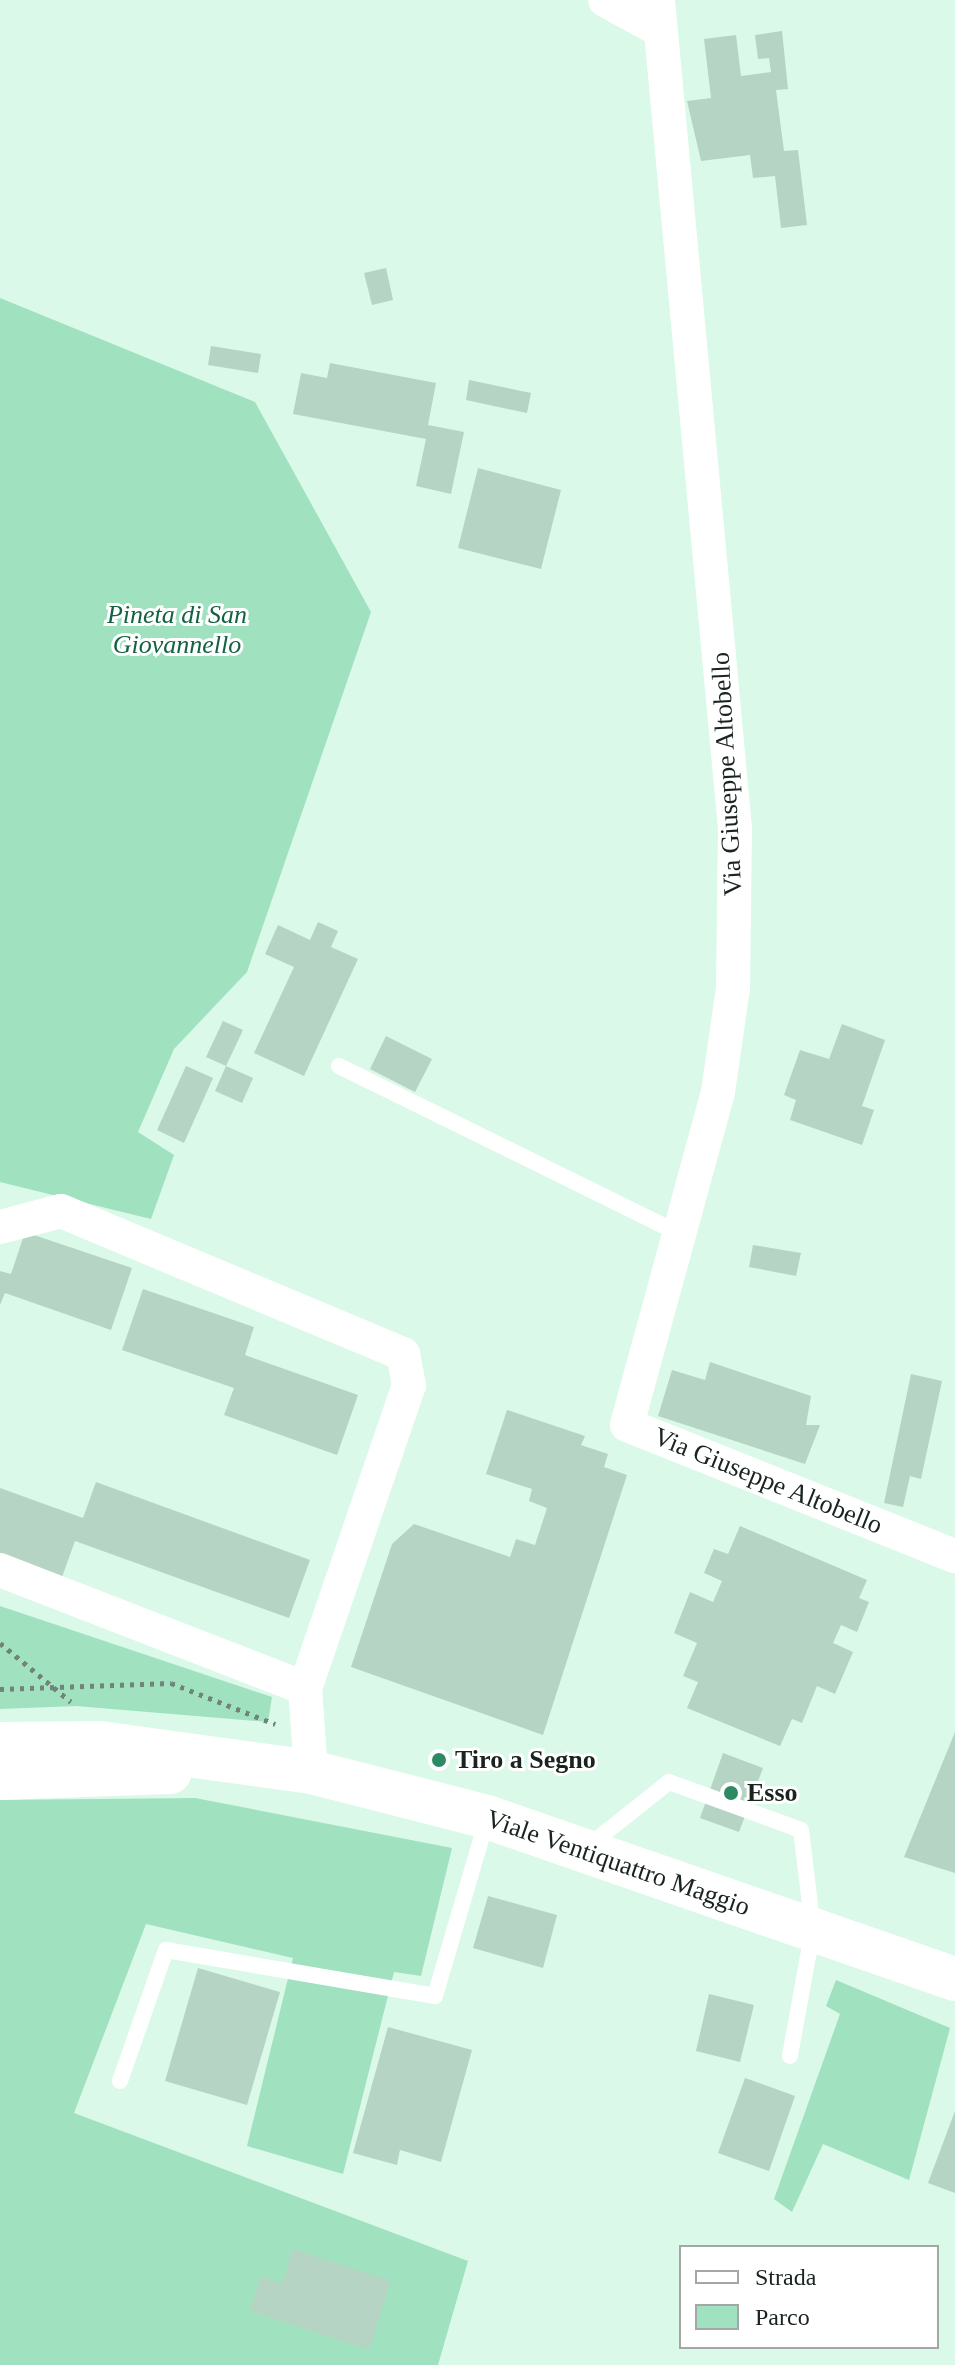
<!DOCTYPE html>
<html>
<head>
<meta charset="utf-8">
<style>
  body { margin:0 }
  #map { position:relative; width:955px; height:2365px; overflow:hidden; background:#daf9e8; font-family:"Times New Roman",serif }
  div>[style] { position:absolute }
  .green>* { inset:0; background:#a0e1bf }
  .building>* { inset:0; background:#b6d4c3 }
  .path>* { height:5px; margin-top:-2.5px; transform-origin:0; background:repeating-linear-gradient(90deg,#708479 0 4px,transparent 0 10px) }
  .service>* { height:16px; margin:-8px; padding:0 8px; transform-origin:8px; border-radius:8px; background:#fff }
  .minor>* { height:34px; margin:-17px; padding:0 17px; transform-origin:17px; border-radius:17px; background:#fff }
  .secondary>* { height:44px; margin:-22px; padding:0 22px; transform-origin:22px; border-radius:22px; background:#fff }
  .dots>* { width:22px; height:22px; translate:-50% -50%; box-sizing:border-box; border:4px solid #fff; border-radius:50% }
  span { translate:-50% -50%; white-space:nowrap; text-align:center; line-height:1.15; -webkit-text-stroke:6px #fff; paint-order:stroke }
  .park-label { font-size:26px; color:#146243; font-style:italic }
  .street-label { font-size:26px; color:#19241e }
  .poi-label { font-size:26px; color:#19241e; font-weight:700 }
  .left { translate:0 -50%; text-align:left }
  .legend { position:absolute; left:679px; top:2245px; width:260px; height:104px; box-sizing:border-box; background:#fff; border:2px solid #a3a7a5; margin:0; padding:10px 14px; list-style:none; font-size:24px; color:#19241e }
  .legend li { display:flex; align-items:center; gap:16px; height:40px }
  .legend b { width:40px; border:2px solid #a3a7a5 }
</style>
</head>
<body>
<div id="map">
  <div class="green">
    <div style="clip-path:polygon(0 298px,255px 402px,371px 612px,247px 972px,174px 1049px,138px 1132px,174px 1155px,151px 1219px,0 1182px)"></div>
    <div style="clip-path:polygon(0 1606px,272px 1697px,268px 1722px,76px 1706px,0 1709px)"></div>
    <div style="clip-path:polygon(195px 1798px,452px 1848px,421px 1976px,394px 1972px,343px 2174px,247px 2146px,293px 1958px,146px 1924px,74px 2113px,468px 2261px,438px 2365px,0 2365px,0 1800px)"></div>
    <div style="clip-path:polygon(836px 1980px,950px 2028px,909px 2180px,823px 2144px,792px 2212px,774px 2199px,840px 2014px,826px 2006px)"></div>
  </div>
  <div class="building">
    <div style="clip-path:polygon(782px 31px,788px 89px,776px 90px,784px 151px,798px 150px,807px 225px,781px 228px,775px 176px,753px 178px,750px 155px,701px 161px,687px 101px,711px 98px,704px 39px,736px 35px,741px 76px,771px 72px,769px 58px,758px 59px,755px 35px)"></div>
    <div style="clip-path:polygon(386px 268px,393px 300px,372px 305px,364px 273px)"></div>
    <div style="clip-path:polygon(211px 346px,261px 354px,258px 373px,208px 365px)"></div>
    <div style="clip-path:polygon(330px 363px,436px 383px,428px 425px,464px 432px,451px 494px,416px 486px,426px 439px,293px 414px,301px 373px,327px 378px)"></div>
    <div style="clip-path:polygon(469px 380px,531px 393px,527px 413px,466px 400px)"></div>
    <div style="clip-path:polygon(478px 468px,561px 490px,541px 569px,458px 548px)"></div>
    <div style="clip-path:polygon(318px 922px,338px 931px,331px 947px,358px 959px,304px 1076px,254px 1053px,294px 967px,265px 954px,278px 925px,310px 940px)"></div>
    <div style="clip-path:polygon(223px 1021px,243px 1030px,226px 1066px,206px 1057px)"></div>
    <div style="clip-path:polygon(842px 1024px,885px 1040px,862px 1106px,874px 1110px,862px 1145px,790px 1120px,796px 1100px,784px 1095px,800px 1050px,829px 1059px)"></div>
    <div style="clip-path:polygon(386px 1036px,432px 1059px,415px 1092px,370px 1069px)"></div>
    <div style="clip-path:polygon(186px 1066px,213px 1078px,184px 1143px,157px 1130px)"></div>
    <div style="clip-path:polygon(226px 1066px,253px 1078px,242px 1103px,215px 1091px)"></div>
    <div style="clip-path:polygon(25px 1232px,132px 1268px,111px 1330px,5px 1293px,0 1305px,0 1271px,11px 1274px)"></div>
    <div style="clip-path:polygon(753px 1245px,801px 1253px,796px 1276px,749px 1267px)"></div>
    <div style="clip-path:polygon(143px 1289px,254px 1327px,245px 1355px,358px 1395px,337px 1455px,224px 1415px,234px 1388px,122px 1350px)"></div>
    <div style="clip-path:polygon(710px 1362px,811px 1396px,806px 1425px,820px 1425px,805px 1464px,658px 1416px,672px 1370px,705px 1380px)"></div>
    <div style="clip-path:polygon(911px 1374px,942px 1381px,921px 1479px,910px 1476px,903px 1507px,884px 1503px)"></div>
    <div style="clip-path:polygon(507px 1410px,585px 1436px,581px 1445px,608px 1454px,604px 1467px,627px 1475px,543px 1735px,351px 1667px,392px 1544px,414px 1524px,510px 1557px,516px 1539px,535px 1545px,547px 1508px,529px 1501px,532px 1489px,486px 1474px)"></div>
    <div style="clip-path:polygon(96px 1482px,310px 1560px,289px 1618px,75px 1541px,62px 1577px,0 1554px,0 1488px,83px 1518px)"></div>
    <div style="clip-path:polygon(740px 1526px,867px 1580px,859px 1598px,869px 1602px,857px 1632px,841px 1625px,833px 1643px,853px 1652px,835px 1694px,817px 1686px,802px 1723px,792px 1719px,780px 1746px,687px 1708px,698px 1682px,683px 1676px,697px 1643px,674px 1633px,690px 1592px,713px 1602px,722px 1581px,704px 1573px,714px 1549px,728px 1554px)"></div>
    <div style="clip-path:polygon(955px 1732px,955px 1873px,904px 1857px)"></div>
    <div style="clip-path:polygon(723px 1753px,763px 1768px,739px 1832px,700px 1818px)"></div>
    <div style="clip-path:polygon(488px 1896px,557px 1915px,543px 1968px,473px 1948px)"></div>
    <div style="clip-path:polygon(198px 1968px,280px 1992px,247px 2105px,165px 2081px)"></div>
    <div style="clip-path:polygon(709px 1994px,754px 2005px,740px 2062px,696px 2051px)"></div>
    <div style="clip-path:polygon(388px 2027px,472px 2050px,441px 2162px,400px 2150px,397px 2165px,353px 2153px)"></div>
    <div style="clip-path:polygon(745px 2078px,795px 2096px,769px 2171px,718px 2153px)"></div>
    <div style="clip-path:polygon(955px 2111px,955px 2193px,928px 2183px)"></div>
    <div style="clip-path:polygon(293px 2249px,391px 2281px,369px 2350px,250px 2311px,261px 2276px,282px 2284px)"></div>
  </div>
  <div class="path">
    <div style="left:0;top:1643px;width:92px;rotate:39.7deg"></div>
    <div style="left:0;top:1689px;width:171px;rotate:-2deg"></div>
    <div style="left:171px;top:1683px;width:112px;rotate:21.5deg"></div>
  </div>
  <div class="service">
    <div style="left:339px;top:1066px;width:381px;rotate:26.2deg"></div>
    <div style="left:586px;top:1848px;width:106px;rotate:-38.5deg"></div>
    <div style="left:669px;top:1782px;width:140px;rotate:20deg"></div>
    <div style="left:801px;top:1830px;width:100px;rotate:83.1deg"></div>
    <div style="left:813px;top:1929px;width:129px;rotate:100.3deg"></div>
    <div style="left:120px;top:2081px;width:139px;rotate:-70.7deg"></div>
    <div style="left:166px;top:1950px;width:273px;rotate:9.7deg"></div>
    <div style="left:435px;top:1996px;width:184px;rotate:-73.6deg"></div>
  </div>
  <div class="minor">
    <div style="left:605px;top:0;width:58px;rotate:28.8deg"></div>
    <div style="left:658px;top:0;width:832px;rotate:84.69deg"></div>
    <div style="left:735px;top:828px;width:160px;rotate:90.7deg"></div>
    <div style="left:733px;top:988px;width:105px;rotate:98.2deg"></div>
    <div style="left:718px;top:1092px;width:345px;rotate:105.3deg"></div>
    <div style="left:627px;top:1425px;width:353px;rotate:21.8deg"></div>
    <div style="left:0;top:1227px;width:63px;rotate:-14.7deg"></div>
    <div style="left:61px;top:1211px;width:371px;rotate:22.7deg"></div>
    <div style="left:403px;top:1354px;width:32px;rotate:79deg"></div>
    <div style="left:409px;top:1385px;width:320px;rotate:108.9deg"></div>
    <div style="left:305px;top:1688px;width:84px;rotate:85.9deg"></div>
    <div style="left:0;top:1570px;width:327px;rotate:21.2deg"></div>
  </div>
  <div class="secondary">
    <div style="left:0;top:1744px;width:100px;rotate:-0.6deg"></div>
    <div style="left:100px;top:1743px;width:213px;rotate:7.8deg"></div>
    <div style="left:311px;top:1772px;width:182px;rotate:14.3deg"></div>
    <div style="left:487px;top:1817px;width:495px;rotate:19.1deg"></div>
    <div style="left:0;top:1778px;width:170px;rotate:-2deg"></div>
  </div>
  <div class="dots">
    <div style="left:439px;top:1760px;background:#2d8b63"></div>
    <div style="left:731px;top:1793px;background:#2d8b63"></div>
  </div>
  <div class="park-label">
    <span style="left:177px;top:630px">Pineta di San<br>Giovannello</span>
  </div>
  <div class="street-label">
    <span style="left:727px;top:774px;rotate:-93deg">Via Giuseppe Altobello</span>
    <span style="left:768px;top:1481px;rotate:22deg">Via Giuseppe Altobello</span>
    <span style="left:618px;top:1863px;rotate:19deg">Viale Ventiquattro Maggio</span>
  </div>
  <div class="poi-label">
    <span class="left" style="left:455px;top:1760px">Tiro a Segno</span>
    <span class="left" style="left:747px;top:1793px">Esso</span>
  </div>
  <ul class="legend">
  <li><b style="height:10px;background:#fff"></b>Strada</li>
  <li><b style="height:22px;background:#a0e1bf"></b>Parco</li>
  </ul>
</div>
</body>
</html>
